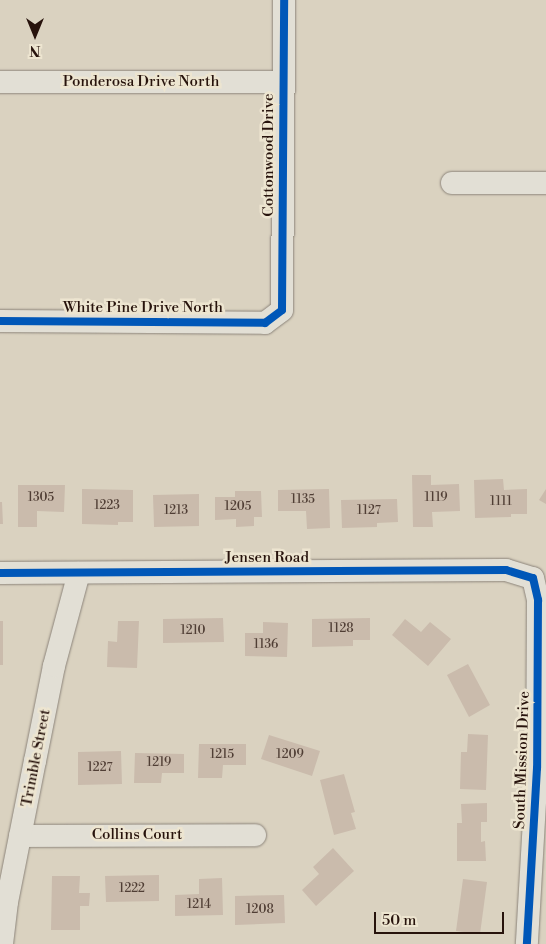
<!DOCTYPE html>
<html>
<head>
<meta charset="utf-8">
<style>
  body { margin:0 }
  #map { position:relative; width:546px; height:944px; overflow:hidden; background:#dad2c0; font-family:"Libre Bodoni",serif }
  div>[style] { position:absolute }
  .building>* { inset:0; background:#cabbac }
  .roads { filter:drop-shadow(0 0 1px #8c847a) drop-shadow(0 0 1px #8c847a) }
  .minor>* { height:22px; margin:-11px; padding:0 11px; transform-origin:11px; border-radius:11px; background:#e2dfd5 }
  .cycleway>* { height:8px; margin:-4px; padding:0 4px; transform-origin:4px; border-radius:4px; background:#0057b8 }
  span { translate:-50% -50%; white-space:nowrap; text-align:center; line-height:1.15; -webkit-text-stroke:5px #ede5d0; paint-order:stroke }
  .number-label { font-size:12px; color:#503e35 }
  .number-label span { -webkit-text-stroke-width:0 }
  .street-label { font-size:15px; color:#27130c }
  .north { position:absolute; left:10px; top:10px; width:50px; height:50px; -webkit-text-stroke:4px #ede5d0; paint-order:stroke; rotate:180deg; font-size:14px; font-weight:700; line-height:20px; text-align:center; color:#27130c }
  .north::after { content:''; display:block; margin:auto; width:18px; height:22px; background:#27130c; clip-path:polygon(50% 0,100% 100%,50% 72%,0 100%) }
  .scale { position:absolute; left:374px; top:912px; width:130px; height:22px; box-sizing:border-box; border:2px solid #27130c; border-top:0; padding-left:6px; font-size:15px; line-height:18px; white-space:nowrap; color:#27130c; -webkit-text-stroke:4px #ede5d0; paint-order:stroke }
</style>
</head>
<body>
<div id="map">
  <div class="building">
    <div style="clip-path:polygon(412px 475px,431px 475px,431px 485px,459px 484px,460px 511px,432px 512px,433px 527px,413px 527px)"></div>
    <div style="clip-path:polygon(503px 479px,504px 490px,527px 489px,527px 514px,511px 514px,511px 517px,475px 518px,474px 480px)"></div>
    <div style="clip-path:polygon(18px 485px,65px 485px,64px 512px,37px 511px,37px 527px,18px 527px)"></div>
    <div style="clip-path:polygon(82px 489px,133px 490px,133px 522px,118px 522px,118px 525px,82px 524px)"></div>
    <div style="clip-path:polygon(329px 489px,330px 528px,307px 529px,306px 511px,278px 511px,278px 490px)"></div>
    <div style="clip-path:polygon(546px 489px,546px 504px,539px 500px)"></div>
    <div style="clip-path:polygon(235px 491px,261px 491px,262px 517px,254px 517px,254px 526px,236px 527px,236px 519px,215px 520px,215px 497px,235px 497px)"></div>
    <div style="clip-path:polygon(199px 494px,199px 526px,154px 527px,153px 495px)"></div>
    <div style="clip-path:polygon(397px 499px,398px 522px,377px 523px,377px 527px,342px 528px,341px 500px)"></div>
    <div style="clip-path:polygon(0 502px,2px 502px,3px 524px,0 524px)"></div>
    <div style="clip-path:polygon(223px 618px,224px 642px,163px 643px,163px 619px)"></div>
    <div style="clip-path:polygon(370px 618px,370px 640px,353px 640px,353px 646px,312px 647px,312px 619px)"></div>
    <div style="clip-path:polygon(405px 619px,421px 632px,430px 622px,451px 639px,428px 666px,392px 635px)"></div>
    <div style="clip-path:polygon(0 621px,3px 621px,3px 665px,0 665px)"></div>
    <div style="clip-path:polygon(118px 621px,139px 621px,137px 668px,107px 667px,108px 641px,117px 642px)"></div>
    <div style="clip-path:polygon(263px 622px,288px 623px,287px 657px,245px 656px,245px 633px,263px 633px)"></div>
    <div style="clip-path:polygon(468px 664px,490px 705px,469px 717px,447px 675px)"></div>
    <div style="clip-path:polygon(468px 734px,488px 735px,486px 790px,460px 789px,461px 752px,467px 752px)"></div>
    <div style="clip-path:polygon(269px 735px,320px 751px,312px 776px,261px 759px)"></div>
    <div style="clip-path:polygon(199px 744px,246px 744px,246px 765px,223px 765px,222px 778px,198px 778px)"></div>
    <div style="clip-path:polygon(121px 751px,122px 784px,78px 785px,78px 752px)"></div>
    <div style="clip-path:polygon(135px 753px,184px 754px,184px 773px,162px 773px,161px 783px,134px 783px)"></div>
    <div style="clip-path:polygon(344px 774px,355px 812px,351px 813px,356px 829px,334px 835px,320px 780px)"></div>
    <div style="clip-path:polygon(487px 803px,487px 822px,481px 822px,481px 842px,485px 841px,486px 861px,457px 861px,457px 823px,462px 823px,461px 804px)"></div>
    <div style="clip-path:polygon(333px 848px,354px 871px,316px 906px,302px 890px,319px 874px,313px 867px)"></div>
    <div style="clip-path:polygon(159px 875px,159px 901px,106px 902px,105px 876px)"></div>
    <div style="clip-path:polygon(52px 876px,80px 876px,79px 893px,90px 893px,89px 906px,80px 906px,80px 930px,51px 930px)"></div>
    <div style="clip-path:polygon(222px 878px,223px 915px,175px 916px,175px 895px,199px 894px,199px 879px)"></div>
    <div style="clip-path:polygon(463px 879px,487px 882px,480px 934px,456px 931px)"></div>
    <div style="clip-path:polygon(284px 895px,285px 923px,235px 925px,235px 896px)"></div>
  </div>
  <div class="roads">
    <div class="minor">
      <div style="left:0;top:82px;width:283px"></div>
      <div style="left:452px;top:183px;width:94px"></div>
      <div style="left:0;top:321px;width:265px;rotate:0.4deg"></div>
      <div style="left:265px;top:323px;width:21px;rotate:-37deg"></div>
      <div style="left:282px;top:310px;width:310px;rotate:-89.6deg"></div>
      <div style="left:0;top:573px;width:506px;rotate:-0.34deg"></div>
      <div style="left:506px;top:570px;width:28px;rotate:17deg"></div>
      <div style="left:533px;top:578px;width:23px;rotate:77deg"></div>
      <div style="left:538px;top:600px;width:168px;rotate:90.3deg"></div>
      <div style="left:537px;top:768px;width:176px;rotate:93.3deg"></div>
      <div style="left:20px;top:836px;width:235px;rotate:-0.2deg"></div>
      <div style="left:2px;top:944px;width:42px;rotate:-83.2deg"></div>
      <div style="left:7px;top:902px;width:144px;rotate:-78.8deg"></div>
      <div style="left:35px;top:761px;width:97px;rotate:-78.7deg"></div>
      <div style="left:54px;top:666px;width:96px;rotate:-75deg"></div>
    </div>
  </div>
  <div class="cycleway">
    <div style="left:0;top:321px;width:265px;rotate:0.4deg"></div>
    <div style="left:265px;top:323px;width:21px;rotate:-37deg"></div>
    <div style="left:282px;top:310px;width:310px;rotate:-89.6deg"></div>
    <div style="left:0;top:573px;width:506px;rotate:-0.34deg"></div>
    <div style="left:506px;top:570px;width:28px;rotate:17deg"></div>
    <div style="left:533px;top:578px;width:23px;rotate:77deg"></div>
    <div style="left:538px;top:600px;width:168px;rotate:90.3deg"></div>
    <div style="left:537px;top:768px;width:176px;rotate:93.3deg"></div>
  </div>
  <div class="number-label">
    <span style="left:41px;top:498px">1305</span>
    <span style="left:436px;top:498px">1119</span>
    <span style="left:303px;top:500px">1135</span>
    <span style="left:501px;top:502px">1111</span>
    <span style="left:107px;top:506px">1223</span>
    <span style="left:238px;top:507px">1205</span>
    <span style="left:176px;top:511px">1213</span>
    <span style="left:369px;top:511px">1127</span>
    <span style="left:341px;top:629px">1128</span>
    <span style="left:193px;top:631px">1210</span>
    <span style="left:266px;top:645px">1136</span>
    <span style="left:222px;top:755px">1215</span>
    <span style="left:290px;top:755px">1209</span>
    <span style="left:159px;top:763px">1219</span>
    <span style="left:100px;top:768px">1227</span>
    <span style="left:132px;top:889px">1222</span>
    <span style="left:199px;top:905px">1214</span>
    <span style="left:260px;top:910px">1208</span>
  </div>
  <div class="street-label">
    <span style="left:141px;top:82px">Ponderosa Drive North</span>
    <span style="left:269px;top:155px;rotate:-90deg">Cottonwood Drive</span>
    <span style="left:143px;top:308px">White Pine Drive North</span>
    <span style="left:267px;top:558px">Jensen Road</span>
    <span style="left:36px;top:758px;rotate:-79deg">Trimble Street</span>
    <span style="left:522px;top:760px;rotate:-88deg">South Mission Drive</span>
    <span style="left:137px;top:835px">Collins Court</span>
  </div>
  <div class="north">N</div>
  <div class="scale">50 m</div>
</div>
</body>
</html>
